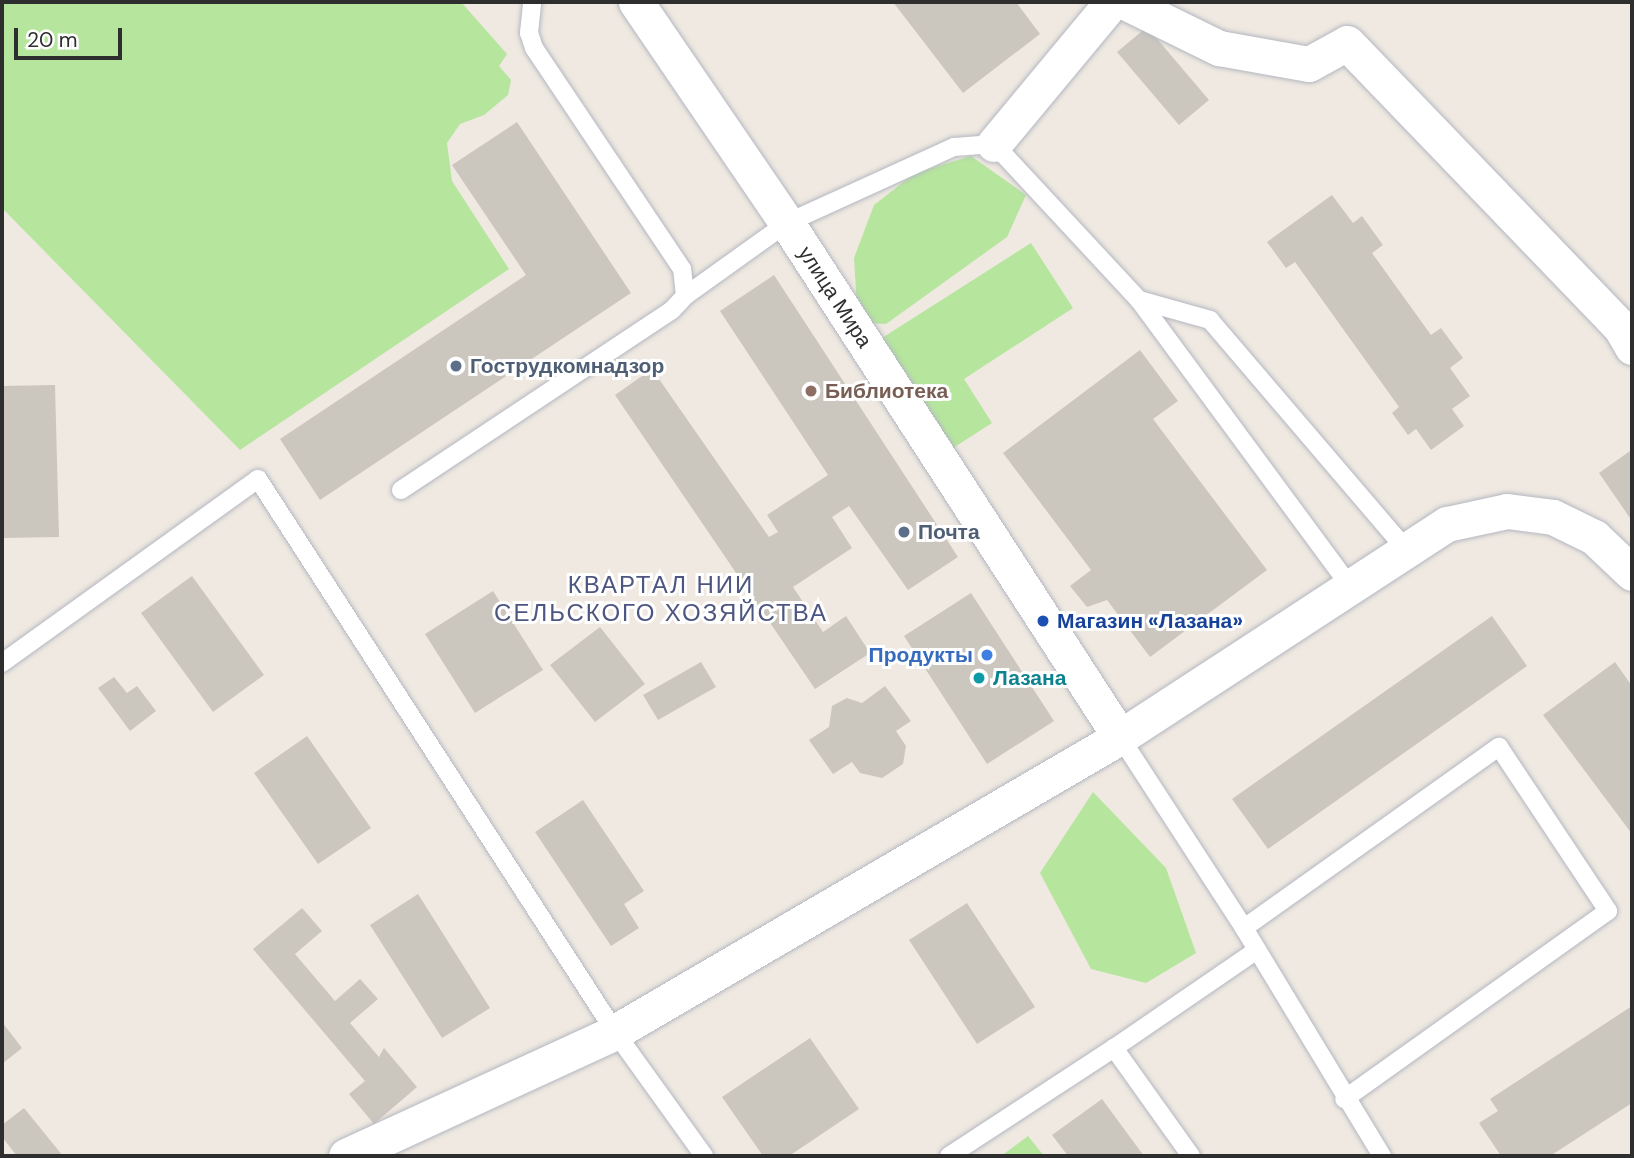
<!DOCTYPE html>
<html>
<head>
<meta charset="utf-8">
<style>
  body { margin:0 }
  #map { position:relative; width:1634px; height:1158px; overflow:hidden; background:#efe9e1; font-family:"DM Sans",sans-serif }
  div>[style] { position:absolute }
  .green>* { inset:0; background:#b6e59e }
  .building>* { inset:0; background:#cbc7bf }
  .roads { filter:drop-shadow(0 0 2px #b4b7c1) drop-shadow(0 0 2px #b4b7c1) }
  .service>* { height:18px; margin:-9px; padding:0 9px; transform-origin:9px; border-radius:9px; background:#fff }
  .minor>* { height:35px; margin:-17.5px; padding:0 17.5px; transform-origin:17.5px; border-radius:17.5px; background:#fff }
  .dots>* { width:19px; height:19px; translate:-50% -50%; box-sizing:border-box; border:4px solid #fff; border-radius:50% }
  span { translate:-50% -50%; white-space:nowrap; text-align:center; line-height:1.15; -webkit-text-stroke:6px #fff; paint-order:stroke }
  .street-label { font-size:21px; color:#2e2e2e }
  .service-label { font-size:21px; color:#4e5e75; font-weight:700 }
  .left { translate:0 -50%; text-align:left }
  .education-label { font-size:21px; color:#785e54; font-weight:700 }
  .transit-label { font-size:21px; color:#164399; font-weight:700 }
  .shop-label { font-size:21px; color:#366cbe; font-weight:700 }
  .right { translate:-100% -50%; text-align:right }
  .culture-label { font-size:21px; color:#0d838f; font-weight:700 }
  .quarter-label { font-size:24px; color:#4d5680; letter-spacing:2px }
  .frame { position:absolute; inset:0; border:4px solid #2e2e2e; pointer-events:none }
  .scale { position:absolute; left:14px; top:28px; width:108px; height:32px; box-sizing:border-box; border:4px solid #2e2e2e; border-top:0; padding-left:9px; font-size:21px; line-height:24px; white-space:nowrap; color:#2e2e2e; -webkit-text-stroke:5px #fff; paint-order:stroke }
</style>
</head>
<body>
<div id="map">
  <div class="green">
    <div style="clip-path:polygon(2px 2px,461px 2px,507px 54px,499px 66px,511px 80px,508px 95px,484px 115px,460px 124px,447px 143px,452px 181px,509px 269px,240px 450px,2px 208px)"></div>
    <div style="clip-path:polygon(971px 156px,1026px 195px,1007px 237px,886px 324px,858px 323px,854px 258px,874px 205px,915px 173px)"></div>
    <div style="clip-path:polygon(1031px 243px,1073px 308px,964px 379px,992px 423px,953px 448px,882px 338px)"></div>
    <div style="clip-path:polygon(1093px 792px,1166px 868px,1196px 953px,1146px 983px,1091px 969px,1040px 873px)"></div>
    <div style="clip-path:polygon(1028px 1136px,1044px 1156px,1001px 1156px)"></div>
  </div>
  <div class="building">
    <div style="clip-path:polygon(893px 2px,1016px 2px,1040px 34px,963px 93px)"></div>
    <div style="clip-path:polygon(1147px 27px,1209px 100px,1179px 125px,1117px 52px)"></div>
    <div style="clip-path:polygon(517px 122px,631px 293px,320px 500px,280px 439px,526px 275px,452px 165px)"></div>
    <div style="clip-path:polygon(1332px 195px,1353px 223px,1362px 216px,1383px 245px,1372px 253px,1431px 335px,1441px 328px,1463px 358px,1450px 368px,1470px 396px,1452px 409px,1464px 426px,1431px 450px,1416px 429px,1408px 435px,1392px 413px,1399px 407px,1295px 262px,1286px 268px,1267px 242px)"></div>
    <div style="clip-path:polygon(774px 275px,958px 557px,908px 590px,849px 506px,832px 517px,852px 548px,793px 587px,823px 632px,846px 616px,870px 653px,815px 689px,615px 395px,652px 369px,769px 537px,778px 532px,767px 515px,828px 475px,720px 311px)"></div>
    <div style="clip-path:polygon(1140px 350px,1178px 401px,1153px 419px,1267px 570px,1150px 657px,1107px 600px,1087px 607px,1070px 586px,1091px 570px,1003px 453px)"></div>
    <div style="clip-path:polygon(55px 385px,59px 537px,2px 538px,2px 386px)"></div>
    <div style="clip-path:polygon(1630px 451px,1632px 455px,1632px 521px,1599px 473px)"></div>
    <div style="clip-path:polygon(192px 576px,264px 675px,213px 712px,141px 613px)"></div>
    <div style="clip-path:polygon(493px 591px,543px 670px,475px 713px,425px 634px)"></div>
    <div style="clip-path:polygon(971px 593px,1054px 721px,987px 764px,904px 636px)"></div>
    <div style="clip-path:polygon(1492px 616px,1527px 666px,1268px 849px,1232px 799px)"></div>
    <div style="clip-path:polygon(600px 627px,645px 684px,595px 722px,550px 665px)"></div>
    <div style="clip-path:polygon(701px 662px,716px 687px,658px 720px,643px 695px)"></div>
    <div style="clip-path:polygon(1615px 662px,1632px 686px,1632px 834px,1543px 715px)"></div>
    <div style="clip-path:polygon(114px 677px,127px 693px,137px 686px,156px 711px,130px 731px,98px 688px)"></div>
    <div style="clip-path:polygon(885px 686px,911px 721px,896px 731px,906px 746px,903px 764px,882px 778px,860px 773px,852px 762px,833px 774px,809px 740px,829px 727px,832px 706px,847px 698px,862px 703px)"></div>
    <div style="clip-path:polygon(307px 736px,371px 828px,318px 864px,254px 773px)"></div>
    <div style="clip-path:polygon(583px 800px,644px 891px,624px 904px,639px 928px,611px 946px,535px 832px)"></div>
    <div style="clip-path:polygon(418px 894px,490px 1008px,442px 1038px,370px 925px)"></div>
    <div style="clip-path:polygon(967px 903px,1035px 1007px,977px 1044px,909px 940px)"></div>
    <div style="clip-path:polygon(302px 908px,322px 931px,295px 954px,335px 1001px,360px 979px,378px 999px,350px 1023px,379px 1057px,384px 1048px,417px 1087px,374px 1124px,349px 1094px,365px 1081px,253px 949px)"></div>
    <div style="clip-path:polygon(1632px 1006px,1632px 1103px,1550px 1156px,1501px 1156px,1479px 1123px,1498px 1111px,1490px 1099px)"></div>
    <div style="clip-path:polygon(2px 1022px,22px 1048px,2px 1064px)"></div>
    <div style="clip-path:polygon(810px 1038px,859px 1109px,789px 1156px,763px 1156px,722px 1097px)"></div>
    <div style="clip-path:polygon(1102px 1099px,1144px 1156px,1068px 1156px,1052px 1135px)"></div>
    <div style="clip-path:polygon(24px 1108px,63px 1156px,17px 1156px,2px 1137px,2px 1125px)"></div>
  </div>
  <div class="roads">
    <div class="service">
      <div style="left:685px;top:296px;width:125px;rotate:-35.6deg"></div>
      <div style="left:787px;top:223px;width:183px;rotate:-24.5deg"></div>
      <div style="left:954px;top:147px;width:40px;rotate:-4.3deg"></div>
      <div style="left:994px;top:144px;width:213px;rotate:47.1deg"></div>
      <div style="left:1139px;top:300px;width:360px;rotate:53.6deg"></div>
      <div style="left:1139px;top:300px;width:74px;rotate:15.7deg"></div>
      <div style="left:1210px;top:320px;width:304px;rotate:49.5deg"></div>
      <div style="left:401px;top:490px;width:325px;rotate:-33.6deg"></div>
      <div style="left:672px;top:310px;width:19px;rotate:-47deg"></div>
      <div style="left:685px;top:296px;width:27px;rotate:-96deg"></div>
      <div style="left:682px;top:269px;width:266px;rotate:-123.8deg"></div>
      <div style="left:534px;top:48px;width:16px;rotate:-108deg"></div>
      <div style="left:529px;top:33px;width:31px;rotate:-84deg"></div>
      <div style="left:2px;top:663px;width:315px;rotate:-35.7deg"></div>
      <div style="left:258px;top:479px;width:658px;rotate:57.15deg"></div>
      <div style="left:615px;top:1032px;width:153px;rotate:54.3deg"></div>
      <div style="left:1120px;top:737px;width:228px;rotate:57deg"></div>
      <div style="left:1244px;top:928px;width:267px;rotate:58.8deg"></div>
      <div style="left:1244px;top:928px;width:313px;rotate:-35.4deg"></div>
      <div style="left:1499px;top:747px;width:197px;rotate:56.4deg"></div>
      <div style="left:1608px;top:911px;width:324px;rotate:144.5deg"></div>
      <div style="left:949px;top:1156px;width:197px;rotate:-33.2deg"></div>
      <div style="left:1191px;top:1156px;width:133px;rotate:-125.5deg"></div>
      <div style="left:1114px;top:1048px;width:173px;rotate:-34.4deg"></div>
    </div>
    <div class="minor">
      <div style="left:636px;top:2px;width:268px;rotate:55.7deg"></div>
      <div style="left:787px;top:223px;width:612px;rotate:57.06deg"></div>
      <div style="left:1125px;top:2px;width:105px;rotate:26.1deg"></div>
      <div style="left:1219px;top:48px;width:91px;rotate:10.1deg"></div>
      <div style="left:1309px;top:64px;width:43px;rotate:-28.9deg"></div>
      <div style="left:1347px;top:43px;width:395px;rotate:46.1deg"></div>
      <div style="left:1621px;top:328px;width:22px;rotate:60deg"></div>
      <div style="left:994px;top:144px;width:185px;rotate:-50.3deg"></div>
      <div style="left:346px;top:1156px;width:296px;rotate:-24.7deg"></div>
      <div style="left:615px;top:1032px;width:585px;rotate:-30.29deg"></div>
      <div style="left:1120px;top:737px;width:390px;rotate:-33.1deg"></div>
      <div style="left:1447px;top:524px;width:61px;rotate:-12.2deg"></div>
      <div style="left:1507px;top:511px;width:46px;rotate:7.4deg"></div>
      <div style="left:1553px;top:517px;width:46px;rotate:26deg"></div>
      <div style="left:1594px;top:537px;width:52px;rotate:43.5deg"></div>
    </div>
  </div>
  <div class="dots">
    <div style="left:456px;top:366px;background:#5c6f8a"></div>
    <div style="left:811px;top:391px;background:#8d6e63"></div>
    <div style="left:904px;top:532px;background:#5c6f8a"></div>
    <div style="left:1043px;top:621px;background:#1a4fb4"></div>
    <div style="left:987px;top:655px;background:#3f7fe0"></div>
    <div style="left:979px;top:678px;background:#0f9aa8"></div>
  </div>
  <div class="street-label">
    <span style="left:835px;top:297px;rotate:57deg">улица Мира</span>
  </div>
  <div class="service-label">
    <span class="left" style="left:470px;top:366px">Гострудкомнадзор</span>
    <span class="left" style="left:918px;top:532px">Почта</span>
  </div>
  <div class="education-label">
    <span class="left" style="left:825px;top:391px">Библиотека</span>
  </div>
  <div class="transit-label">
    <span class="left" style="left:1057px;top:621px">Магазин «Лазана»</span>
  </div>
  <div class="shop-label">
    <span class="right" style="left:973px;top:655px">Продукты</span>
  </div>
  <div class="culture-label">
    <span class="left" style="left:993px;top:678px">Лазана</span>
  </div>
  <div class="quarter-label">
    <span style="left:661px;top:599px">КВАРТАЛ НИИ<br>СЕЛЬСКОГО ХОЗЯЙСТВА</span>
  </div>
  <div class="frame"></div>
  <div class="scale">20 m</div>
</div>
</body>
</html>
